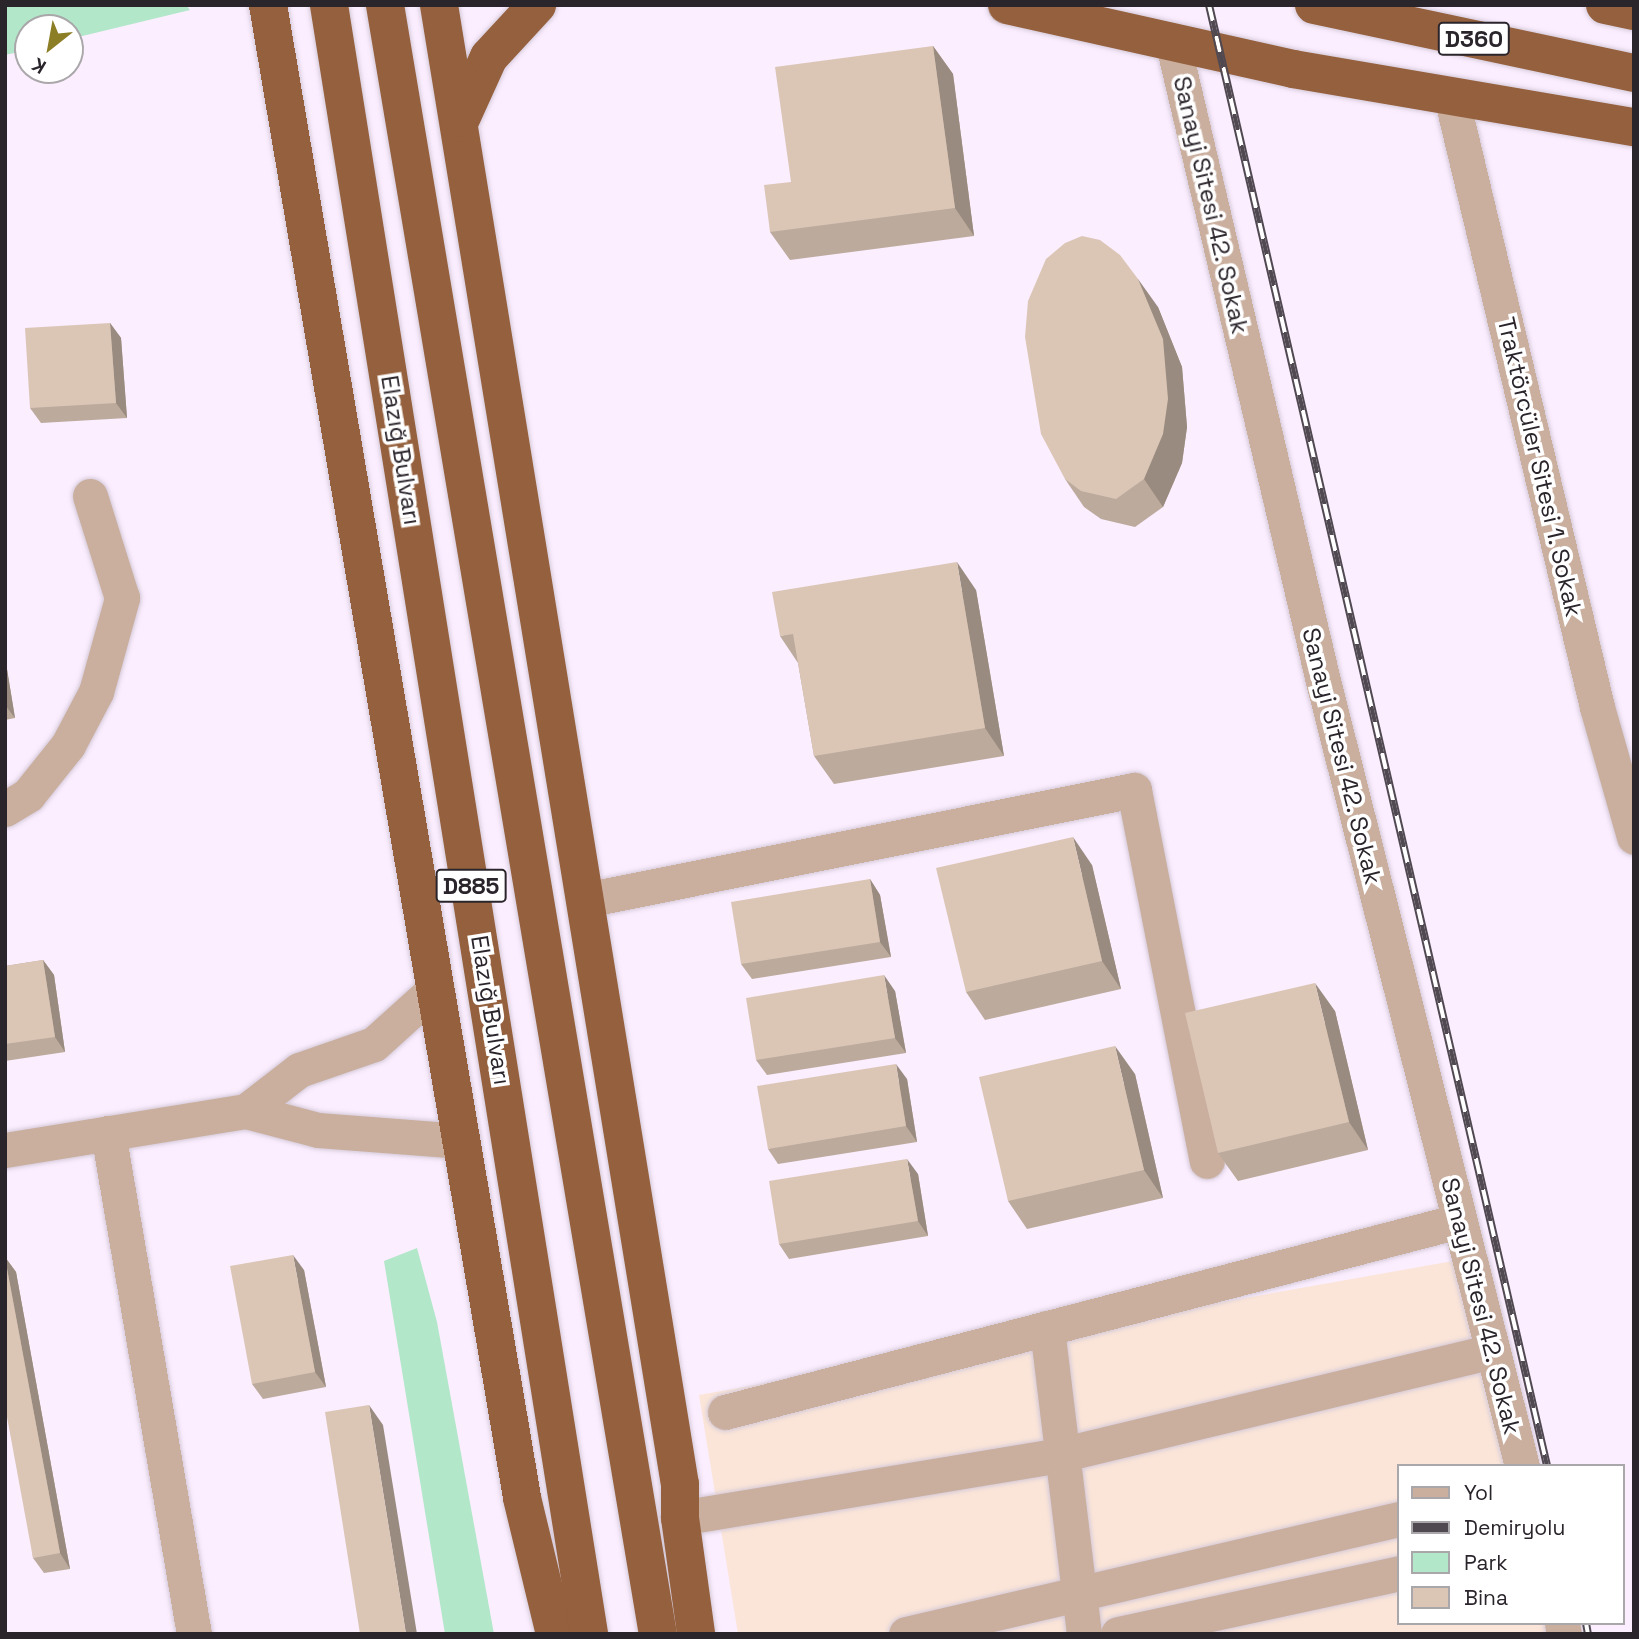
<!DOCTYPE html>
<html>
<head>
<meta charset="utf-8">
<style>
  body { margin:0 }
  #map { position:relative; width:1639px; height:1639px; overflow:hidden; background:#fbeeff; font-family:"Space Grotesk",sans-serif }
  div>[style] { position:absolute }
  .industrial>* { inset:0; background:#fbe5d8 }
  .green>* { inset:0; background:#b3e7c9 }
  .roads { filter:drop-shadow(0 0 2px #d5cad9) drop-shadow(0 0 2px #d5cad9) }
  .minor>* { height:35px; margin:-17.5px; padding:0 17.5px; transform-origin:17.5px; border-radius:17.5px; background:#caaf9f }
  .highway>* { height:38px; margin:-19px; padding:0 19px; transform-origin:19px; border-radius:19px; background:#95603d }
  .rail>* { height:8px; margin-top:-4px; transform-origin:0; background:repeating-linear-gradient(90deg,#fff 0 16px,#504951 0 32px); box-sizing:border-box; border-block:2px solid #504951 }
  .wall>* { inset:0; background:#bcaa9d }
  .shaded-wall>* { inset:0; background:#998b7f }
  .building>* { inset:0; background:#dbc6b6 }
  span { translate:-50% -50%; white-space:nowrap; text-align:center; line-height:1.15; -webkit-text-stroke:7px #fff; paint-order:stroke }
  .shield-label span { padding:2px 5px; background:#fff; border:2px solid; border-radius:5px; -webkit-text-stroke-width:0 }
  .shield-label { font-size:23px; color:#2a242b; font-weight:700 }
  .street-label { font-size:24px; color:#2a242b }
  .frame { position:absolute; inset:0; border:7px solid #2a242b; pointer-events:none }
  .legend { position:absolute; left:1397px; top:1464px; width:228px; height:161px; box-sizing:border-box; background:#fff; border:2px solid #aaa7aa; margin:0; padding:9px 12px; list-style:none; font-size:21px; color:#2a242b }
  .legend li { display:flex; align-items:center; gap:14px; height:35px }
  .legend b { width:35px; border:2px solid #aaa7aa }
  .north { position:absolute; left:14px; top:14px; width:70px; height:70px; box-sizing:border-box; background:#fff; border:2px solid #aaa7aa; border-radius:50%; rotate:211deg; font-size:19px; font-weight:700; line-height:28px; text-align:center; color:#2a242b }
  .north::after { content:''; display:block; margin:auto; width:24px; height:32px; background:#8c7e25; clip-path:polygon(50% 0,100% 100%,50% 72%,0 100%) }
</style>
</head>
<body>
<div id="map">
  <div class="industrial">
    <div style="clip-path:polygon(1453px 1261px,1505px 1466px,1399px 1466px,1399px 1623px,1546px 1623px,1548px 1634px,738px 1634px,699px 1395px)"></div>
  </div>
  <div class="green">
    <div style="clip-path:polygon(5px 5px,186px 5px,190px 10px,70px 39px,70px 28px,28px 28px,28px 50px,5px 55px)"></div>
    <div style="clip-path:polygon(417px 1248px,437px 1322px,494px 1634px,445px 1634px,384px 1261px)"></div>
  </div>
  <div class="roads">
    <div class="minor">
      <div style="left:1173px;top:44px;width:650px;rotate:76.75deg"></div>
      <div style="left:1322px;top:677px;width:814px;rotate:75.78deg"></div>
      <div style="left:1451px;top:96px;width:628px;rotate:76.56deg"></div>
      <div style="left:1597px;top:707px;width:135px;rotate:74.1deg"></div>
      <div style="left:5px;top:809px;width:27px;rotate:-31deg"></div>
      <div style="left:28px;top:795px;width:64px;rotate:-51.3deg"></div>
      <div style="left:68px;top:745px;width:60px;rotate:-62.2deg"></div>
      <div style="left:96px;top:692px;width:98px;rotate:-74.5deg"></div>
      <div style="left:122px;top:598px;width:107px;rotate:-107.4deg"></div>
      <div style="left:585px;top:900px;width:560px;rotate:-11.33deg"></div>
      <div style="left:1134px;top:790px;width:378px;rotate:78.9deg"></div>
      <div style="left:246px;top:1111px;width:67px;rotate:-37.7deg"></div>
      <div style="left:299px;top:1070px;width:79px;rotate:-19.1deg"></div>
      <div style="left:374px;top:1044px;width:84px;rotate:-42.1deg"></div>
      <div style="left:108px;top:1133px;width:508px;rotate:80.26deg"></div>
      <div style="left:5px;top:1150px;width:244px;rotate:-9.2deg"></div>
      <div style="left:246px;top:1111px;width:74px;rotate:14.8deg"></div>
      <div style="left:318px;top:1130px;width:144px;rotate:4.4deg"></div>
      <div style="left:1047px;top:1328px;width:308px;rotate:83.1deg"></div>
      <div style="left:725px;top:1412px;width:758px;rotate:-14.59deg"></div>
      <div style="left:680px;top:1518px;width:385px;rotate:-9.4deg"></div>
      <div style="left:1060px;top:1455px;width:445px;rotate:-13.5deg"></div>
      <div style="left:1562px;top:1623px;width:11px;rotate:80deg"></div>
      <div style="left:906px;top:1634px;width:506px;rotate:-13.13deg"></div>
      <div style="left:1118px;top:1634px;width:288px;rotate:-12.2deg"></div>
    </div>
    <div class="highway">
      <div style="left:268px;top:5px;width:1514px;rotate:80.34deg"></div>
      <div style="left:522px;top:1498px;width:140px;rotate:76.4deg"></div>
      <div style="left:329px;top:5px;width:1650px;rotate:80.93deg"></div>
      <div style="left:385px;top:5px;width:1652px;rotate:80.49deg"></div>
      <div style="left:439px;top:5px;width:1499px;rotate:80.75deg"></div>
      <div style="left:680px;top:1484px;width:34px;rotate:90deg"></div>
      <div style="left:680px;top:1518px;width:117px;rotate:82.1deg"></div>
      <div style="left:1007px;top:5px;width:293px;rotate:12.6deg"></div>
      <div style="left:1293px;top:69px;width:346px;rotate:9.7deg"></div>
      <div style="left:1314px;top:5px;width:327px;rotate:12deg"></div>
      <div style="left:1605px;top:5px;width:30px;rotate:12deg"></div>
      <div style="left:459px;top:123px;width:72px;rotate:-65.6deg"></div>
      <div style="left:489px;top:57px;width:71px;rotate:-47.3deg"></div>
    </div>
  </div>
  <div class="rail">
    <div style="left:1209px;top:5px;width:1500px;rotate:76.97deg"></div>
    <div style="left:1586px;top:1623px;width:11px;rotate:80deg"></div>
  </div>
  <div class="wall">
    <div style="clip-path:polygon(933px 46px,953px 74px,974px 236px,790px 260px,770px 232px,791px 182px)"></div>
    <div style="clip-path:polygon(1158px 307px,1182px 367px,1187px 427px,1182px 463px,1163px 507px,1135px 527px,1101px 519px,1084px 507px,1065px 479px)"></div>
    <div style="clip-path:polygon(110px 323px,121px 338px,127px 418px,41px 423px,30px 408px)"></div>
    <div style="clip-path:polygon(976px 590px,1004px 756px,834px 784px,814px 756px,798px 663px,780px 636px)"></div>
    <div style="clip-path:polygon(5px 657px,15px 718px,5px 720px)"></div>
    <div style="clip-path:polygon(1092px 865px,1121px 989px,985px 1020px,966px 992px)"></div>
    <div style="clip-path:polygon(870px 879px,880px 895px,891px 957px,752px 979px,741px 964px)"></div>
    <div style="clip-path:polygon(43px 960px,54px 975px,65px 1052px,5px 1061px,5px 966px)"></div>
    <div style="clip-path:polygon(895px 991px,906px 1053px,767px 1075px,756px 1060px)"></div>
    <div style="clip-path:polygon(1335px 1011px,1368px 1150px,1238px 1181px,1218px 1153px)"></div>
    <div style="clip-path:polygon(1135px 1074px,1163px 1198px,1027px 1229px,1008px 1201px)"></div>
    <div style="clip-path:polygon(907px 1079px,917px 1142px,778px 1164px,768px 1149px)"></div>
    <div style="clip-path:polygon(918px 1174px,928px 1236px,789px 1259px,779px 1244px)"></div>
    <div style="clip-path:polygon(5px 1257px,16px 1272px,70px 1569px,44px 1573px,33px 1558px)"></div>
    <div style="clip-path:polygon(304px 1270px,326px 1387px,263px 1399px,252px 1384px)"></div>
  </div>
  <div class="shaded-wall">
    <div style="clip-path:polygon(933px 46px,953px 74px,974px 236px,955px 208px)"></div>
    <div style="clip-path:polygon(1138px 279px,1158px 307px,1182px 367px,1187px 427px,1182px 463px,1163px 507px,1144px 479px)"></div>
    <div style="clip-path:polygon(110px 323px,121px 338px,127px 418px,116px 403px)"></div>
    <div style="clip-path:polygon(957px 562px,976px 590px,1004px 756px,985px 728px)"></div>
    <div style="clip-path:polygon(5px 657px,15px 718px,5px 705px)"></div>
    <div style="clip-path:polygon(1073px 837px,1092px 865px,1121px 989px,1102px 961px)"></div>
    <div style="clip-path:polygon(870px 879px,880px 895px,891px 957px,880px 942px)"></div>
    <div style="clip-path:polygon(43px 960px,54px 975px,65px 1052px,55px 1037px)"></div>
    <div style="clip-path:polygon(884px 975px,895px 991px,906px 1053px,895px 1038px)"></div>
    <div style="clip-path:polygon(1315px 983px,1335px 1011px,1368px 1150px,1349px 1122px)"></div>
    <div style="clip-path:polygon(1115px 1046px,1135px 1074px,1163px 1198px,1144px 1170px)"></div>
    <div style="clip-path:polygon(896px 1064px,907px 1079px,917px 1142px,906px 1126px)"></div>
    <div style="clip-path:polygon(907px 1159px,918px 1174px,928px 1236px,918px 1221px)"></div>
    <div style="clip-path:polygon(293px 1255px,304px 1270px,326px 1387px,315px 1372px)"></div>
    <div style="clip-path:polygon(5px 1257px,16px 1272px,70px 1569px,60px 1553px)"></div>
    <div style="clip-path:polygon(369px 1405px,383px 1425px,417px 1634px,406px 1634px)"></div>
  </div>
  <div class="building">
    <div style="clip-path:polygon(933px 46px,955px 208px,770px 232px,764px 185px,791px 182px,775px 67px)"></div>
    <div style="clip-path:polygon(1082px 236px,1100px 240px,1120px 255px,1138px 279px,1163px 339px,1168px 399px,1163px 434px,1144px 479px,1116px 499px,1081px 491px,1065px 479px,1041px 434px,1025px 337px,1028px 301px,1046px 259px,1065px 243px)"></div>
    <div style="clip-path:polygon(110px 323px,116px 403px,30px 408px,25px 328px)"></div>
    <div style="clip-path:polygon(957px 562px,985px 728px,814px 756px,793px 634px,780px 636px,772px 592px)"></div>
    <div style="clip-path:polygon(1073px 837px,1102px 961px,966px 992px,936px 868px)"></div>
    <div style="clip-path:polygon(870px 879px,880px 942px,741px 964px,731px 902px)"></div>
    <div style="clip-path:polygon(43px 960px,55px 1037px,5px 1044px,5px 966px)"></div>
    <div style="clip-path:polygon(884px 975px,895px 1038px,756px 1060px,746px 998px)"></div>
    <div style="clip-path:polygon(1315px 983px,1349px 1122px,1218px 1153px,1185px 1013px)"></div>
    <div style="clip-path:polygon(1115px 1046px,1144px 1170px,1008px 1201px,979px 1077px)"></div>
    <div style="clip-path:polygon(896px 1064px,906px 1126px,768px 1149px,757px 1086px)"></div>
    <div style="clip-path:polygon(907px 1159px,918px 1221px,779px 1244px,769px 1181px)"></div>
    <div style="clip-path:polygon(293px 1255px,315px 1372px,252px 1384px,230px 1266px)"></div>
    <div style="clip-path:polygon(5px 1258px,60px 1553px,33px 1558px,5px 1406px)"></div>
    <div style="clip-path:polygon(369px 1405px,406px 1634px,360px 1634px,325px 1412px)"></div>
  </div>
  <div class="shield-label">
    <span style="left:1474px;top:39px">D360</span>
    <span style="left:471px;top:886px">D885</span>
  </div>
  <div class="street-label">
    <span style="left:1211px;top:205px;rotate:77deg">Sanayi Sitesi 42. Sokak</span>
    <span style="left:401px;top:450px;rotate:81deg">Elazığ Bulvarı</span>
    <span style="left:1540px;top:467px;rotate:77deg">Traktörcüler Sitesi 1. Sokak</span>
    <span style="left:1342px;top:756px;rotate:76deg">Sanayi Sitesi 42. Sokak</span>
    <span style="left:491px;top:1010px;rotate:81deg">Elazığ Bulvarı</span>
    <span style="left:1481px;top:1306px;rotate:76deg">Sanayi Sitesi 42. Sokak</span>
  </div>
  <div class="frame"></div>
  <ul class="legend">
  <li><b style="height:9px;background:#caaf9f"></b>Yol</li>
  <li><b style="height:9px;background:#504951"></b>Demiryolu</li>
  <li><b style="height:19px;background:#b3e7c9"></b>Park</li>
  <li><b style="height:19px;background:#dbc6b6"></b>Bina</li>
  </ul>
  <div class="north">K</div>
</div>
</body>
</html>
